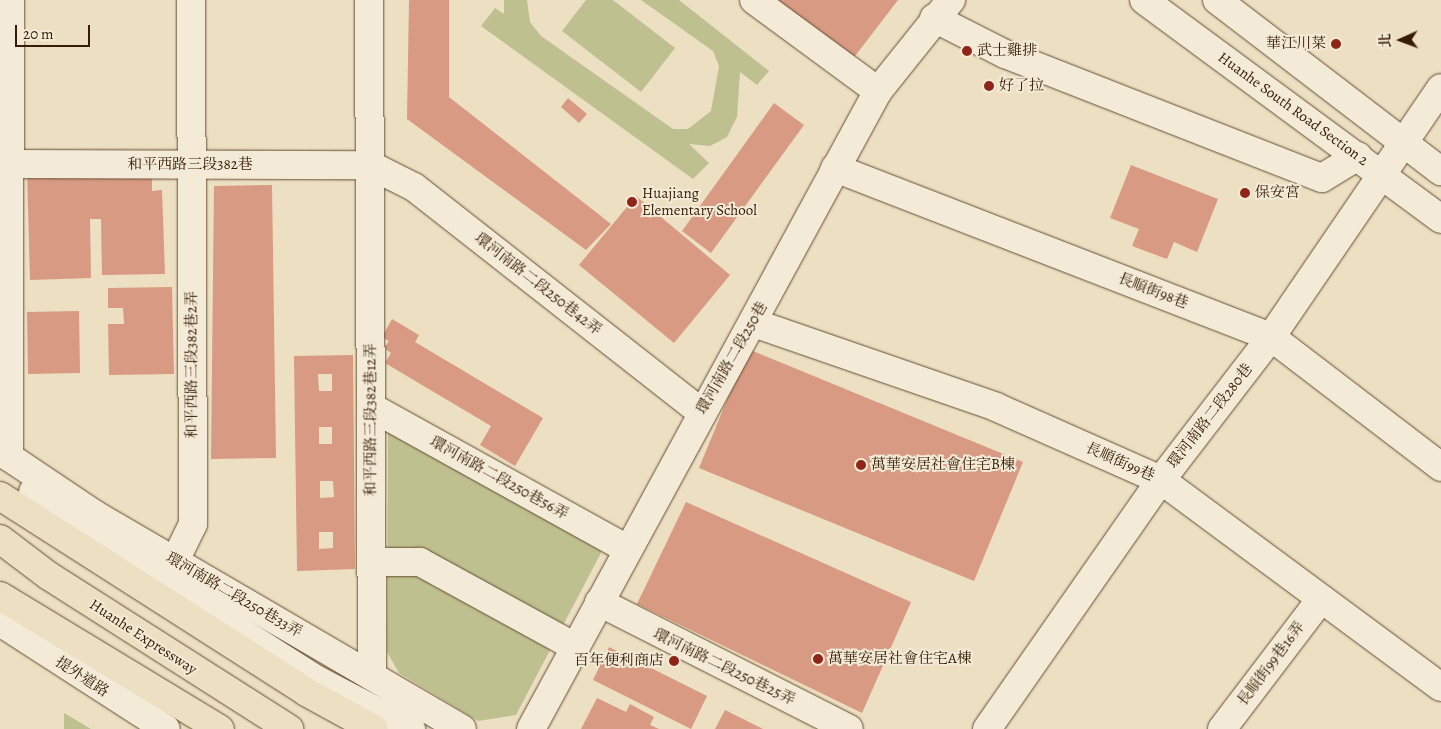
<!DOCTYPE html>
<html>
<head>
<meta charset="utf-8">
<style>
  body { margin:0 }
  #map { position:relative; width:1441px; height:729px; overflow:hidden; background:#eddfc2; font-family:Alegreya,"Noto Serif TC",serif }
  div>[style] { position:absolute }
  .green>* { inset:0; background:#bfc08f }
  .building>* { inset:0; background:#d99a83 }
  .roads { filter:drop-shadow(0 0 1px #644d32) drop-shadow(0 0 1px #644d32) }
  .minor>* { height:28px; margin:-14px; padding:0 14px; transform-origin:14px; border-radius:14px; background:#f3ead7 }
  .highway>* { height:28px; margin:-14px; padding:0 14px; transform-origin:14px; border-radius:14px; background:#eddfc2 }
  .dots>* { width:14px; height:14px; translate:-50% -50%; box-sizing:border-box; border:2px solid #f3ead7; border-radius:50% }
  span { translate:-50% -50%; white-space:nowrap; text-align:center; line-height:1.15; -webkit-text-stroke:4px #f3ead7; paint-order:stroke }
  .poi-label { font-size:15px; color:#361c02 }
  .right { translate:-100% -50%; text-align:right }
  .left { translate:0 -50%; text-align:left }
  .street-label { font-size:15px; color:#361c02 }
  .north { position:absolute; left:1376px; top:15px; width:50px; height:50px; -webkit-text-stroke:4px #f3ead7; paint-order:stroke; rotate:268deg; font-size:14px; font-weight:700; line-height:20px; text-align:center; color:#361c02 }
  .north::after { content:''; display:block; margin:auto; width:18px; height:22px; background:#361c02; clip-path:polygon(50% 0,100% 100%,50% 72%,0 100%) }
  .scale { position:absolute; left:15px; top:25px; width:75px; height:22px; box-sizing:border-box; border:2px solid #361c02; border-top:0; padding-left:6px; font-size:15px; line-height:18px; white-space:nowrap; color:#361c02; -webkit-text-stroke:4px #f3ead7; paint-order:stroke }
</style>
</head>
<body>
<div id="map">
  <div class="green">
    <div style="clip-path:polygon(504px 0,527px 0,530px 22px,541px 36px,673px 129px,688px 129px,711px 111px,719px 66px,713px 51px,641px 0,679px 0,769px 71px,757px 85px,740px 72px,737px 117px,727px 137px,710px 146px,689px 144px,709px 163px,693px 179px,481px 26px,495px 8px,504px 14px)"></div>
    <div style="clip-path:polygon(586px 0,613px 0,675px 48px,641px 92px,562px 31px)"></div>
    <div style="clip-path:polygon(388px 431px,602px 551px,516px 715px,478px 721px,399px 673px,387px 652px)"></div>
    <div style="clip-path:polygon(64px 713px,91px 729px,64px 729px)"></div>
  </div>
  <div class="building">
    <div style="clip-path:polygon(409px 0,449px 0,449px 97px,611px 224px,586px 250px,407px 119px)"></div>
    <div style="clip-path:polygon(774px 0,898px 0,852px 60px)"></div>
    <div style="clip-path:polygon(568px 98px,587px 114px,579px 123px,561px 107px)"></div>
    <div style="clip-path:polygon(774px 103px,804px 125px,711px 253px,682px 231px)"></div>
    <div style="clip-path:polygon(1131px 165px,1218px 199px,1197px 252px,1174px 242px,1167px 259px,1132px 246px,1139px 229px,1110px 218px)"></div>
    <div style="clip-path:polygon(152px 168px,152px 191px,162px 190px,165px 274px,102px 275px,101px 219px,90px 219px,91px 278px,30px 280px,27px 172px)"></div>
    <div style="clip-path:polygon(272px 185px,276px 458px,211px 459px,214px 186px)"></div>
    <div style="clip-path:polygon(636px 196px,730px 275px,674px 343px,579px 265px)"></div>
    <div style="clip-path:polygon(172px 287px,174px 374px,109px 375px,108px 324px,124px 324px,123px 308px,108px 308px,108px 288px)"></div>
    <div style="clip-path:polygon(79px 311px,80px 373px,28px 374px,27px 312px)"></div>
    <div style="clip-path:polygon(392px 319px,419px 335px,415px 342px,543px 418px,515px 466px,480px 445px,491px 426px,385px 363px,391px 353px,384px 348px,389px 341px,382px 337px)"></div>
    <div style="clip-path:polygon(748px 349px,1023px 462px,974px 581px,699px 468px)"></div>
    <div style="clip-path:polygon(evenodd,353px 355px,355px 569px,297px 571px,294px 356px,353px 355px,318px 374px,332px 374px,332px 391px,319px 391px,318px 374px,353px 355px,319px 427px,332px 427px,332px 444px,319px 444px,319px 427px,353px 355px,320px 481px,333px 481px,334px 497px,320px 498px,320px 481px,353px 355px,319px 532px,333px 532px,333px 548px,319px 549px,319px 532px)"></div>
    <div style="clip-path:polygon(686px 502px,911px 602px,862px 713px,637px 604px)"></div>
    <div style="clip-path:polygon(609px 647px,707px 696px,691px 729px,593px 680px)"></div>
    <div style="clip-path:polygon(597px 698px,626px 712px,630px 704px,654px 717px,650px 725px,659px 729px,581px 729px)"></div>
    <div style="clip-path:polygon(725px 710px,763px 729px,715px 729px)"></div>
  </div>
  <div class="roads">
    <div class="minor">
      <div style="left:369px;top:0;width:676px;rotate:89.75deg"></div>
      <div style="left:754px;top:0;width:154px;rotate:36.3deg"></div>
      <div style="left:1144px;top:0;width:369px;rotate:36.4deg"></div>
      <div style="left:1217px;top:0;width:282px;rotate:37.4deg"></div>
      <div style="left:934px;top:18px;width:80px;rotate:26.9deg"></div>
      <div style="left:1005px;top:54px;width:340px;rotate:21.4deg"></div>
      <div style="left:1322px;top:178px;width:42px;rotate:-31.4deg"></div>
      <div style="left:0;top:160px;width:11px;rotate:22deg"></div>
      <div style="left:10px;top:164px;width:360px;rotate:0.2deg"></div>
      <div style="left:370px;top:165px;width:49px;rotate:26.6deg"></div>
      <div style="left:414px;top:187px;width:363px;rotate:38.1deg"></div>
      <div style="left:835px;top:168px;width:468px;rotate:21.2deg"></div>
      <div style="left:1271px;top:337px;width:214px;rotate:37.4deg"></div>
      <div style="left:754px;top:323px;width:256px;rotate:19.1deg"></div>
      <div style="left:996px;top:407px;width:180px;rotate:23.9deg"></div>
      <div style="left:1161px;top:480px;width:348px;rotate:36.5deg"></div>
      <div style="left:371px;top:407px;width:293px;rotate:29deg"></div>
      <div style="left:9px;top:457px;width:102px;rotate:33.8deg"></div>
      <div style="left:94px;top:514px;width:426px;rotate:30.3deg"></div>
      <div style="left:9px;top:457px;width:457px;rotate:-89.9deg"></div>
      <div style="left:33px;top:492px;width:60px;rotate:38.2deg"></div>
      <div style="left:80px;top:529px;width:283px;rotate:32.5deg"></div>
      <div style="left:319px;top:681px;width:104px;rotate:27.6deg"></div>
      <div style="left:175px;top:561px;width:41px;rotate:-64.1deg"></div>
      <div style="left:193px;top:524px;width:524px;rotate:-90.22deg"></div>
      <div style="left:371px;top:562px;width:49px"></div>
      <div style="left:420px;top:562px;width:177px;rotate:28.7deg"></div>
      <div style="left:599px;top:602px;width:280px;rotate:26.9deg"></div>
      <div style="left:0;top:622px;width:197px;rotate:32.8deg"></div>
      <div style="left:531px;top:729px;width:726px;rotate:-61.46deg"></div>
      <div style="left:878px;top:91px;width:117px;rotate:-51.3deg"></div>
      <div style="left:987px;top:729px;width:304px;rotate:-55.1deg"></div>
      <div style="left:1161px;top:480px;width:180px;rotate:-52.4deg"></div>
      <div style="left:1271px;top:337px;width:301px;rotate:-55.7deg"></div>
      <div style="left:1222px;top:729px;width:163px;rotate:-52.7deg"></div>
    </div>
    <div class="highway">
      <div style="left:0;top:496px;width:363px;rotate:32.6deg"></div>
      <div style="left:306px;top:692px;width:77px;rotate:28.6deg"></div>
      <div style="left:0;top:539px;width:61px;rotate:37.1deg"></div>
      <div style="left:49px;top:576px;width:285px;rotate:32.5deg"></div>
      <div style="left:0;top:596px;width:257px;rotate:31.2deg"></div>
    </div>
  </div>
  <div class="dots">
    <div style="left:1336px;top:44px;background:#8f2418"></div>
    <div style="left:967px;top:51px;background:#8f2418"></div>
    <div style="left:989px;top:86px;background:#8f2418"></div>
    <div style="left:1245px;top:193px;background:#8f2418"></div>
    <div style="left:632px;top:202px;background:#8f2418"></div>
    <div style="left:861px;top:465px;background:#8f2418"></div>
    <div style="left:818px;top:659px;background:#8f2418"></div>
    <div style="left:674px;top:661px;background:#8f2418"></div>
  </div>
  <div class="poi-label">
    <span class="right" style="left:1326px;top:44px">華江川菜</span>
    <span class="left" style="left:977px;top:51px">武士雞排</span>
    <span class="left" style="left:999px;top:86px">好了拉</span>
    <span class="left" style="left:642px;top:202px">Huajiang<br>Elementary School</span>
    <span class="left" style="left:1255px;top:193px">保安宮</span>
    <span class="left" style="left:871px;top:465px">萬華安居社會住宅B棟</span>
    <span class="left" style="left:828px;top:659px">萬華安居社會住宅A棟</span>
    <span class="right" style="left:664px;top:661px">百年便利商店</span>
  </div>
  <div class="street-label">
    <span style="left:1293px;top:109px;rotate:36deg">Huanhe South Road Section 2</span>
    <span style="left:190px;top:165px">和平西路三段382巷</span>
    <span style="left:538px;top:284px;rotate:38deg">環河南路二段250巷42弄</span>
    <span style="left:1153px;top:291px;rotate:21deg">長順街98巷</span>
    <span style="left:732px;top:358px;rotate:-60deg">環河南路二段250巷</span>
    <span style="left:192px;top:365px;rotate:-90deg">和平西路三段382巷2弄</span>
    <span style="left:1210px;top:416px;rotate:-52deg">環河南路二段280巷</span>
    <span style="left:371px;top:420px;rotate:-90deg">和平西路三段382巷12弄</span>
    <span style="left:1120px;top:462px;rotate:24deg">長順街99巷</span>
    <span style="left:499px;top:478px;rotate:29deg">環河南路二段250巷56弄</span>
    <span style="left:234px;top:595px;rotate:30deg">環河南路二段250巷33弄</span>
    <span style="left:143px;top:637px;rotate:33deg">Huanhe Expressway</span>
    <span style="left:1271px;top:664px;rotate:-53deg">長順街99巷16弄</span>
    <span style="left:724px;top:667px;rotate:26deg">環河南路二段250巷25弄</span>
    <span style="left:82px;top:677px;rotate:33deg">提外道路</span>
  </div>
  <div class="north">北</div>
  <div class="scale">20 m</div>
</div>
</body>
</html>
